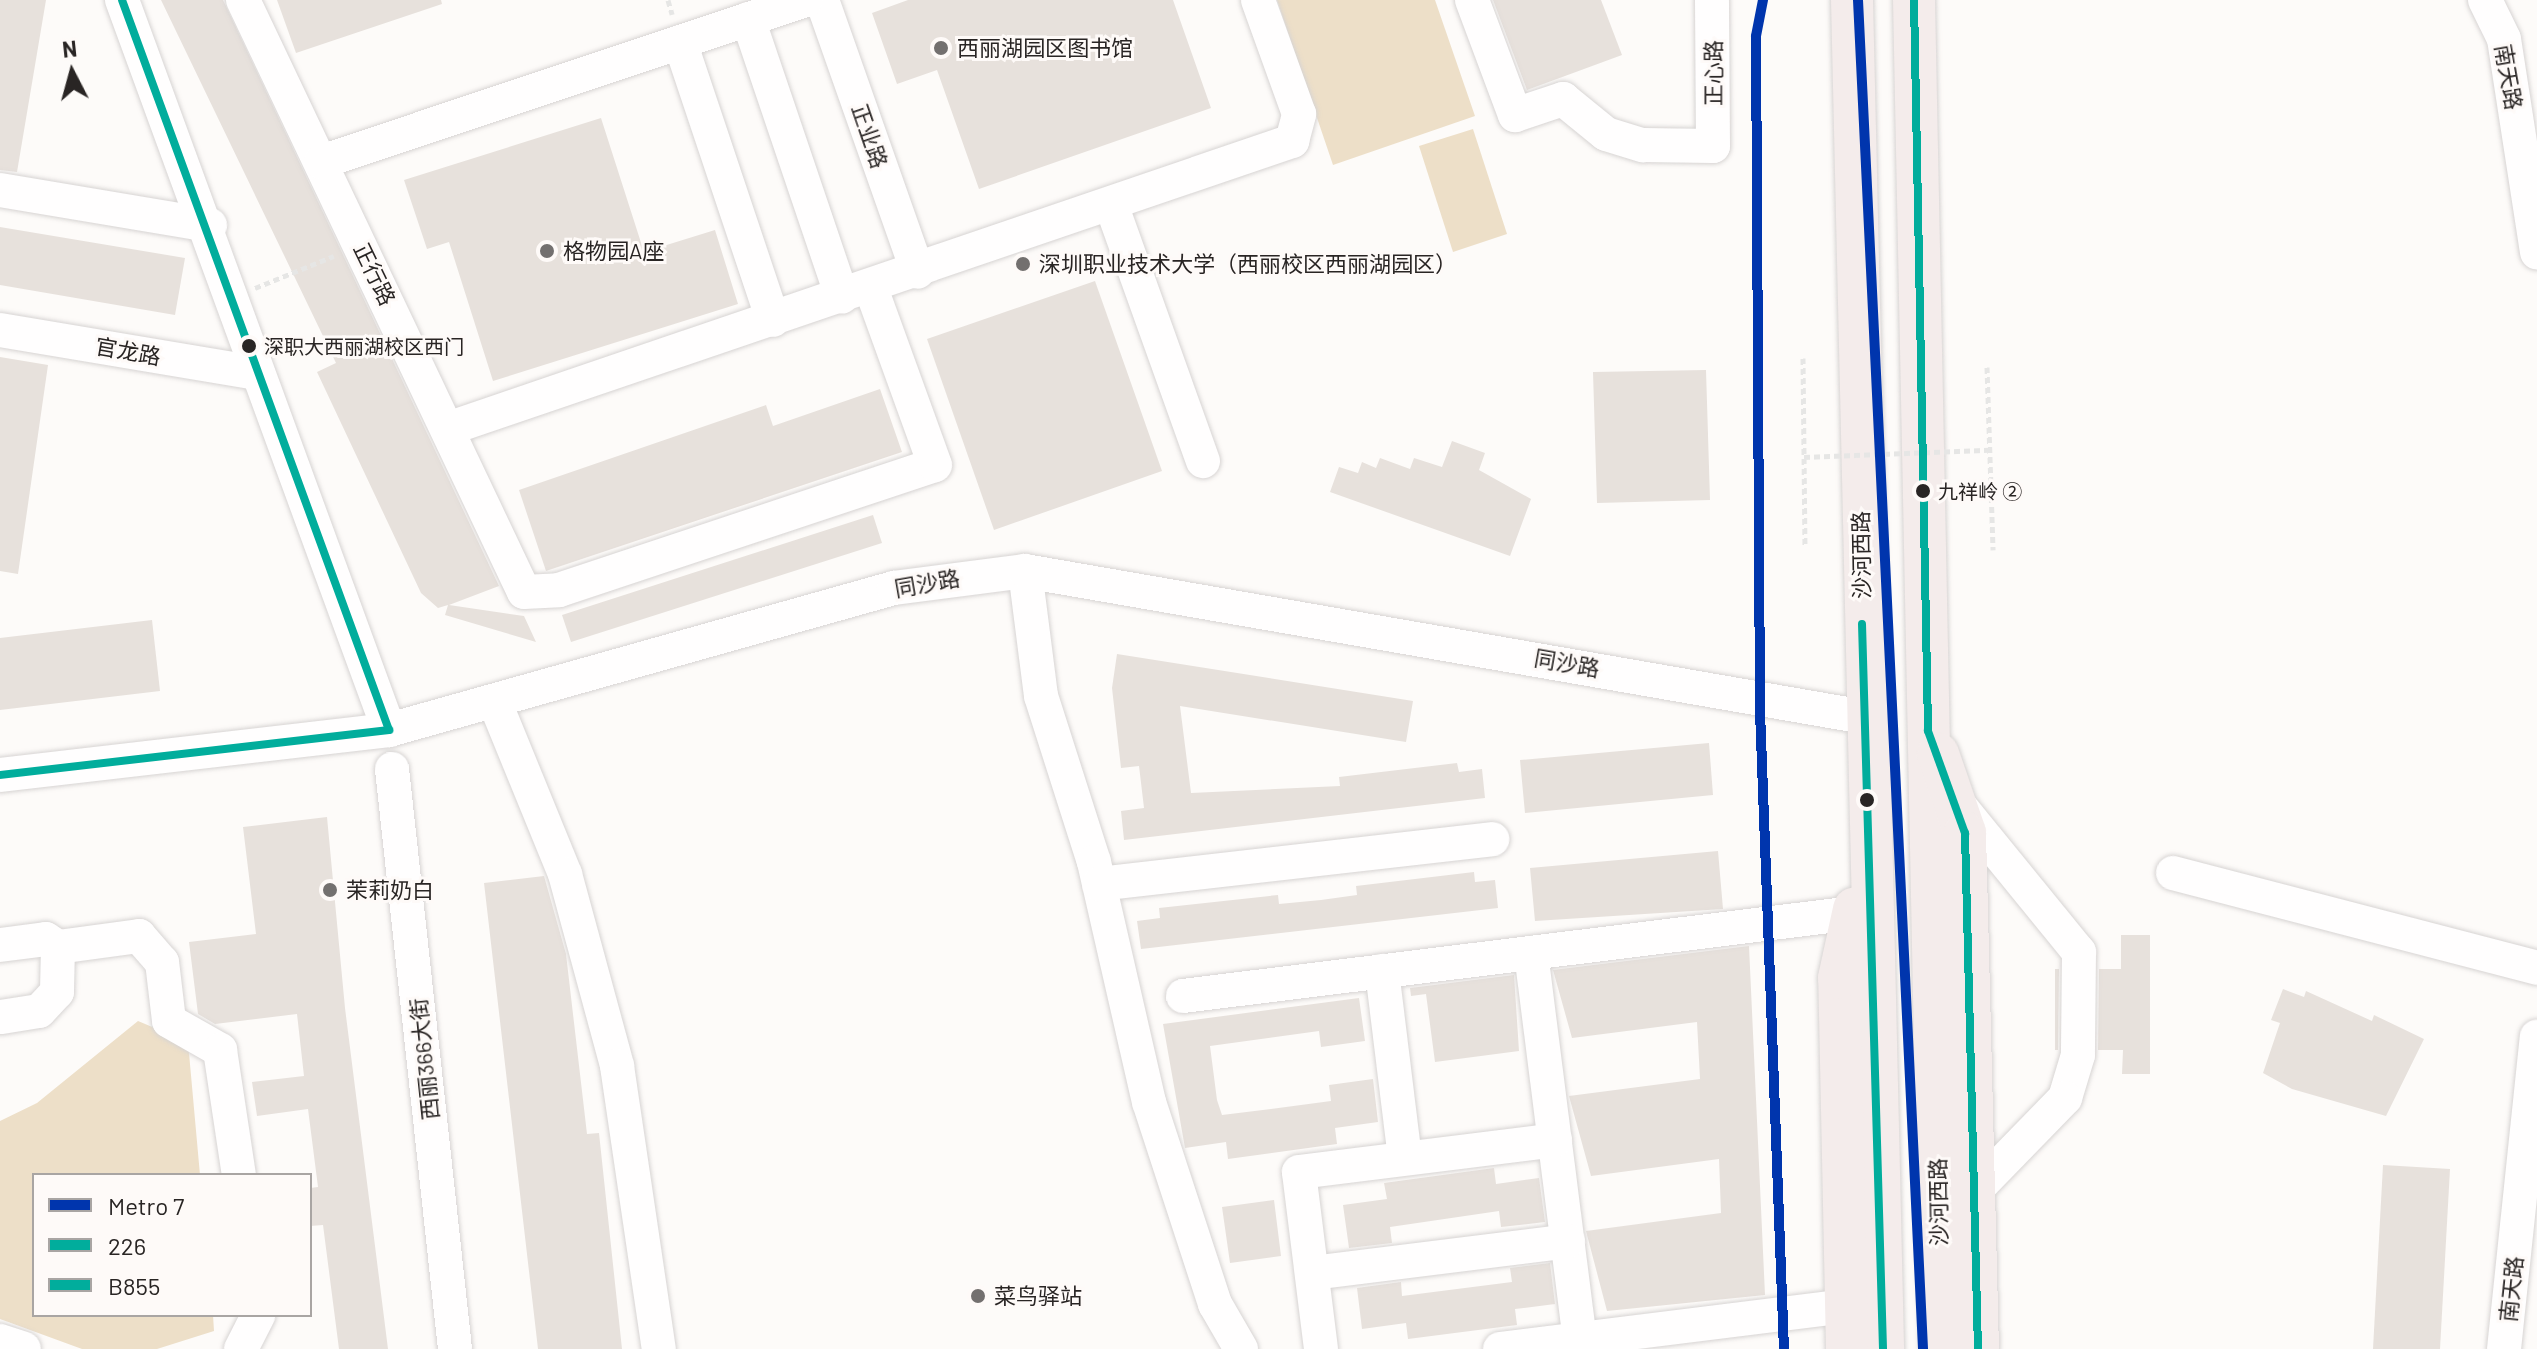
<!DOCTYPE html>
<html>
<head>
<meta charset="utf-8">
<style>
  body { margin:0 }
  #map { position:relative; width:2537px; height:1349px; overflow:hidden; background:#fdfbf9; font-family:Barlow,"Noto Sans SC",sans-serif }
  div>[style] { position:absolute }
  .green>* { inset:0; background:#eddfc8 }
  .building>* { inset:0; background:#e7e1dc }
  .path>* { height:5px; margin-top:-2.5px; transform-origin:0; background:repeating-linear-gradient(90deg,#e6e6e5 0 6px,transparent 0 10px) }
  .roads { filter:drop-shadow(0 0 2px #d7d4d3) drop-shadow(0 0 2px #d7d4d3) }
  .minor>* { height:34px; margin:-17px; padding:0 17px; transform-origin:17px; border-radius:17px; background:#fffefe }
  .major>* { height:42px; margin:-21px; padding:0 21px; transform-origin:21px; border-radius:21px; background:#f4eceb }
  .path-bridge>* { height:5px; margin-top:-2.5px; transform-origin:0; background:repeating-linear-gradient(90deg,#e6e6e5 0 6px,transparent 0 10px) }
  .bus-1>* { height:8px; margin:-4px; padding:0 4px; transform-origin:4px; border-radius:4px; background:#01ad9c }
  .bus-2>* { height:8px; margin:-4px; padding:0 4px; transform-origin:4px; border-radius:4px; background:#01ad9c }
  .metro-1>* { height:10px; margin:-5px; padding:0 5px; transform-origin:5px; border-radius:5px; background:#0035ad }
  .dots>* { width:22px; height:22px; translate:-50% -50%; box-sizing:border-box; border:4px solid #fefaf8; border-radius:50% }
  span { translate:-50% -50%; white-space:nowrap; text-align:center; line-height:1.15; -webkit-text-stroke:6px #fefaf8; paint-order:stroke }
  .bus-label { font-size:20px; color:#292524 }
  .left { translate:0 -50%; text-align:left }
  .poi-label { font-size:22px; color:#292524 }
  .street-label { font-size:22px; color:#292524 }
  .legend { position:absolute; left:32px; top:1173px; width:280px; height:144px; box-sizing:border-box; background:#fefaf8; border:2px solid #a9a5a3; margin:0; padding:10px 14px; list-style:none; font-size:24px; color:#292524 }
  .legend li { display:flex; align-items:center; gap:16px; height:40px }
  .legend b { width:40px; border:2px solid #a9a5a3 }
  .north { position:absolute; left:32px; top:32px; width:80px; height:80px; -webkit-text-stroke:6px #fefaf8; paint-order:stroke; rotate:354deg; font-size:22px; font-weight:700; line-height:32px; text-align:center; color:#292524 }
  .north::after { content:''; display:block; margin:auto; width:28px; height:36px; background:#292524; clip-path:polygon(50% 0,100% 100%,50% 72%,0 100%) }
</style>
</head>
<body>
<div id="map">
  <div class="green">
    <div style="clip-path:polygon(1277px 0,1435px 0,1475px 116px,1333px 165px)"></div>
    <div style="clip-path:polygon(1473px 129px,1507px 234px,1453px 252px,1419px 146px)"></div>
    <div style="clip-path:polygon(138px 1021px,188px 1042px,200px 1175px,34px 1175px,34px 1315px,213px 1315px,214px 1331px,157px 1349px,82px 1349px,0 1319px,0 1121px,37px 1103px)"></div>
  </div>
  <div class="building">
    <div style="clip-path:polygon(0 0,46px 0,17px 172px,0 170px)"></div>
    <div style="clip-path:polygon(161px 0,223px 0,499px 586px,449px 605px,524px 616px,536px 642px,445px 615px,448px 605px,438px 608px,421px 593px,317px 372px,336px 363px)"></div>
    <div style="clip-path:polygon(277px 0,441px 0,442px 4px,296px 53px)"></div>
    <div style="clip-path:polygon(908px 0,1173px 0,1211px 108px,979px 189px,937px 70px,897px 84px,872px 13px)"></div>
    <div style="clip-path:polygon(1493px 0,1601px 0,1622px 55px,1527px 90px)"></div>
    <div style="clip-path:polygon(601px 118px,644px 252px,715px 230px,738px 304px,493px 381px,449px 242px,427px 249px,404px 180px)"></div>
    <div style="clip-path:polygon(0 227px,185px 258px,175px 315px,0 285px)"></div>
    <div style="clip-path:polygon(1095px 281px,1162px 471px,994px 530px,927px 339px)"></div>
    <div style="clip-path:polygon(0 357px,48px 365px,18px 574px,0 571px)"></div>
    <div style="clip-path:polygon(1706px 370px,1710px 500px,1597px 503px,1593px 372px)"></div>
    <div style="clip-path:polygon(880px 389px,902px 452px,546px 571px,519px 490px,766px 405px,773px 426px)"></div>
    <div style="clip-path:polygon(1452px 441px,1485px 453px,1479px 470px,1531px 499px,1510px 556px,1330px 492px,1339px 467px,1358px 473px,1362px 462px,1376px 468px,1380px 458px,1410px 469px,1414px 458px,1442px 467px)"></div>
    <div style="clip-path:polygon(873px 515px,882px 543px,571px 642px,562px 615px)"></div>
    <div style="clip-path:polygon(152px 620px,160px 691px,0 710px,0 638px)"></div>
    <div style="clip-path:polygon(1117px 654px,1413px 701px,1406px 742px,1180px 706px,1191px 793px,1340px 786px,1339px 777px,1457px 763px,1459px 772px,1482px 769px,1485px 798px,1124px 840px,1121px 811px,1144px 808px,1139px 766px,1121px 768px,1112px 688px)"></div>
    <div style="clip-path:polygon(1709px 743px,1713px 795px,1525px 813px,1520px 760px)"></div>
    <div style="clip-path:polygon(327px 817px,345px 1008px,388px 1349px,339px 1349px,323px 1225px,310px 1226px,310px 1188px,318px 1187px,308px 1109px,257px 1116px,252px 1082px,304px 1076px,297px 1014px,215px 1024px,198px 1014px,189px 942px,256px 934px,243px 827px)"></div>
    <div style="clip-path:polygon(1718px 851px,1723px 909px,1535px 921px,1530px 868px)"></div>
    <div style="clip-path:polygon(1474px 872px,1475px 882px,1495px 880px,1498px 908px,1141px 949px,1137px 921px,1160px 918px,1159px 908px,1278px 895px,1279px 904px,1321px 900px,1357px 895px,1356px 886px)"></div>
    <div style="clip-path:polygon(544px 876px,566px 954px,587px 1134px,599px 1133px,622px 1349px,538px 1349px,484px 883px)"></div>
    <div style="clip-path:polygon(2121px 935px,2150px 935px,2150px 1074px,2122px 1074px,2123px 1050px,2098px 1050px,2099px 969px,2121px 969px)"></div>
    <div style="clip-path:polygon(1749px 946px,1765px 1295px,1607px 1311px,1586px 1231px,1721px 1213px,1719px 1159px,1591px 1176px,1569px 1096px,1700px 1079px,1697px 1022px,1572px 1038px,1553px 970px)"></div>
    <div style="clip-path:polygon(2055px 969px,2059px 969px,2058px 1050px,2055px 1050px)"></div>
    <div style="clip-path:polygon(1514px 975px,1519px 1051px,1435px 1062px,1426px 994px,1411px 996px,1410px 988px)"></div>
    <div style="clip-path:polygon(2283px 989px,2304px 997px,2306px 991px,2372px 1021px,2374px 1015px,2424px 1039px,2386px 1116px,2292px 1089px,2263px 1073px,2280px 1023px,2271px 1020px)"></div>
    <div style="clip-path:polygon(1359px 998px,1365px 1041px,1321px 1047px,1319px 1031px,1210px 1046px,1217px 1100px,1222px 1115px,1271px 1109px,1331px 1101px,1329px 1085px,1373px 1079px,1378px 1122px,1335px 1128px,1337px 1144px,1228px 1159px,1226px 1142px,1185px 1148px,1163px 1024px)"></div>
    <div style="clip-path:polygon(2383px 1165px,2450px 1169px,2440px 1349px,2373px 1349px)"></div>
    <div style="clip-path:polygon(1494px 1168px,1496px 1184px,1539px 1178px,1545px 1222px,1501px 1227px,1499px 1211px,1390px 1227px,1392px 1243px,1349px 1248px,1343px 1205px,1387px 1199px,1384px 1183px)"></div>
    <div style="clip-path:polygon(1274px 1200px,1281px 1256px,1230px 1263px,1222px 1207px)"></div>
    <div style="clip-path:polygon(1550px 1263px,1555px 1304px,1515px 1309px,1517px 1325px,1408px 1339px,1406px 1323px,1362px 1329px,1357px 1288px,1401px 1282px,1402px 1296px,1512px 1282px,1510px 1268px)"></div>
  </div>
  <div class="path">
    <div style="left:668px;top:0;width:15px;rotate:74deg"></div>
    <div style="left:255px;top:288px;width:85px;rotate:-22.1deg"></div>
    <div style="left:1803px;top:358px;width:188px;rotate:89.4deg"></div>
    <div style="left:1987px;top:367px;width:183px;rotate:88.1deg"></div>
  </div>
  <div class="roads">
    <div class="minor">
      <div style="left:122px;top:0;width:777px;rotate:69.91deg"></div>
      <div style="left:243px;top:0;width:655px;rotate:64.61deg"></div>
      <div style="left:524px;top:592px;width:35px;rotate:-3deg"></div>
      <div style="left:559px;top:590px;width:396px;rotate:-18.4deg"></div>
      <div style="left:935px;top:465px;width:188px;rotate:-109.9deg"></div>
      <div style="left:822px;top:0;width:288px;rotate:70.6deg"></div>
      <div style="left:1472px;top:0;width:123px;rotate:69.5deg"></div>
      <div style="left:1515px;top:115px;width:51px;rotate:-18.4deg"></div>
      <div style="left:1563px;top:99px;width:55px;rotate:39.1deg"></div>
      <div style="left:1606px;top:134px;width:39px;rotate:17deg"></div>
      <div style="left:1643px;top:145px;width:70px;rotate:0.8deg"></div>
      <div style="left:1713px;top:146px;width:146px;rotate:-90.4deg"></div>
      <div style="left:2485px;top:0;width:43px;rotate:64deg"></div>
      <div style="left:2504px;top:39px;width:216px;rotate:81.2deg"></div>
      <div style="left:748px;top:19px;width:293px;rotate:71.3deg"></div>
      <div style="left:680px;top:42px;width:293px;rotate:71.5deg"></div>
      <div style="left:321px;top:162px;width:511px;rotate:-18.47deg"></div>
      <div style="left:0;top:190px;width:213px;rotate:9.5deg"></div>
      <div style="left:1112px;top:207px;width:270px;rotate:70.3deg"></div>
      <div style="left:0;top:330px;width:260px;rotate:9.5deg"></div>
      <div style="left:450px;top:428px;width:890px;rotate:-18.82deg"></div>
      <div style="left:1292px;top:141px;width:28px;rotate:-75deg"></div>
      <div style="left:1299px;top:114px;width:121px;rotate:-109.8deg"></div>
      <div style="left:1025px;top:571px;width:126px;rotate:82.7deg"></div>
      <div style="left:1041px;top:696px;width:174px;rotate:72.3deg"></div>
      <div style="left:1094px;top:862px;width:246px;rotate:77.1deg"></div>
      <div style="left:1149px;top:1102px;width:213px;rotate:71.9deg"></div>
      <div style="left:1215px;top:1304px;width:52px;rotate:60deg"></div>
      <div style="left:496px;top:705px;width:183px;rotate:67.8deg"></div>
      <div style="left:565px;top:874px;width:199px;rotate:74.8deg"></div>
      <div style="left:617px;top:1066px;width:286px;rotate:81.6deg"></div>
      <div style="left:392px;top:769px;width:583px;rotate:83.8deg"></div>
      <div style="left:0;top:775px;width:392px;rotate:-6.6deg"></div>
      <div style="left:389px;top:730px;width:525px;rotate:-15.71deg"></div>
      <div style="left:894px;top:588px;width:132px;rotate:-7.4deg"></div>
      <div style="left:1025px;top:571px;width:852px;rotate:9.87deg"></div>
      <div style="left:1959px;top:805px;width:190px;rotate:50.8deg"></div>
      <div style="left:2079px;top:952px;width:103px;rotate:90.6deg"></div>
      <div style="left:2078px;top:1055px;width:45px;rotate:106.8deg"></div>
      <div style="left:2065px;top:1098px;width:145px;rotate:134.2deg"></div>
      <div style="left:2173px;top:873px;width:376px;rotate:14.6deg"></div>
      <div style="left:1099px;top:884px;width:396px;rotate:-6.5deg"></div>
      <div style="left:0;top:945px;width:46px;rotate:-7.4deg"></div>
      <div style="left:46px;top:939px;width:14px;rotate:34deg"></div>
      <div style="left:58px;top:947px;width:45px;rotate:91.3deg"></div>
      <div style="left:57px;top:992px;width:26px;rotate:133deg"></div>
      <div style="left:39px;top:1011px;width:39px;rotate:171deg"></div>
      <div style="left:58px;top:947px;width:82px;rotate:-7.7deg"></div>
      <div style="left:139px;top:936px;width:35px;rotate:49deg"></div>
      <div style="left:162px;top:962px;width:59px;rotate:83.2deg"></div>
      <div style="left:169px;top:1021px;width:59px;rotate:29.6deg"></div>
      <div style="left:220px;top:1050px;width:126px;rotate:81.4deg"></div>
      <div style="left:1531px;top:953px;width:389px;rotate:82.8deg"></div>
      <div style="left:1382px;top:971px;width:188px;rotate:83deg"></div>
      <div style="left:1183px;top:996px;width:675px;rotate:-7.06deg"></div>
      <div style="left:1312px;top:1273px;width:258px;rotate:-7.1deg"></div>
      <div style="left:0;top:1341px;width:25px;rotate:18deg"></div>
      <div style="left:241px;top:1349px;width:38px;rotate:-63deg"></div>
      <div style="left:1321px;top:1349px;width:178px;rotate:-97.1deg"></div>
      <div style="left:1299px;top:1172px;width:258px;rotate:-7.1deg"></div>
      <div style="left:1500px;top:1349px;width:349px;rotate:-7.1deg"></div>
      <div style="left:2504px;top:1349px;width:314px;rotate:-84deg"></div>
    </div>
    <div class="major">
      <div style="left:1852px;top:0;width:1349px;rotate:88.68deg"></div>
      <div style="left:1914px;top:0;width:1349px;rotate:88.85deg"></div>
      <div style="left:1938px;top:754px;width:83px;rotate:71.1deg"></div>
      <div style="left:1965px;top:833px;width:516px;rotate:88.56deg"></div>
      <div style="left:1847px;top:1349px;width:371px;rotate:-91.2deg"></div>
      <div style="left:1839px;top:978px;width:71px;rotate:-77.7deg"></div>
    </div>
  </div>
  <div class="path-bridge">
    <div style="left:1804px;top:457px;width:186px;rotate:-2.2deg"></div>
  </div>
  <div class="bus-1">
    <div style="left:1914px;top:0;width:731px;rotate:88.9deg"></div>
    <div style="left:1928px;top:731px;width:109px;rotate:70.1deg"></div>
    <div style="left:1965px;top:833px;width:516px;rotate:88.56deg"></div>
    <div style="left:1862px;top:624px;width:725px;rotate:88.34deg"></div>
  </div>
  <div class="bus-2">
    <div style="left:0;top:775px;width:392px;rotate:-6.6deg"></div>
    <div style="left:389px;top:730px;width:777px;rotate:-110.09deg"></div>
  </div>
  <div class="metro-1">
    <div style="left:1763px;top:0;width:37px;rotate:101deg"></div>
    <div style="left:1756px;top:36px;width:675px;rotate:89.66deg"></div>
    <div style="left:1760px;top:711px;width:638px;rotate:87.85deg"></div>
    <div style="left:1858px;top:0;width:1351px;rotate:87.24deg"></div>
  </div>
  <div class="dots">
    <div style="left:941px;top:48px;background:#73706f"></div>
    <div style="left:547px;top:251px;background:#73706f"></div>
    <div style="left:1023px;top:264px;background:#73706f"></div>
    <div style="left:249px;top:346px;background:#292524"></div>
    <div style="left:1923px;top:491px;background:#292524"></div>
    <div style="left:1867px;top:800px;background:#292524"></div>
    <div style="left:330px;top:890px;background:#73706f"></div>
    <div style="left:978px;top:1296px;background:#73706f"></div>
  </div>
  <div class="bus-label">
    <span class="left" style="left:264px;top:346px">深职大西丽湖校区西门</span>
    <span class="left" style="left:1938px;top:491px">九祥岭 ②</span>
  </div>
  <div class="poi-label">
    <span class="left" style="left:957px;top:48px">西丽湖园区图书馆</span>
    <span class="left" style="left:563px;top:251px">格物园A座</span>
    <span class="left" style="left:1039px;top:264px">深圳职业技术大学（西丽校区西丽湖园区）</span>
    <span class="left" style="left:346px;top:890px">茉莉奶白</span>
    <span class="left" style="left:994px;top:1296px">菜鸟驿站</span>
  </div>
  <div class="street-label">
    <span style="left:1713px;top:73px;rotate:-90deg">正心路</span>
    <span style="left:2509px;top:77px;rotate:80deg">南天路</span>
    <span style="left:870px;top:136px;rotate:71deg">正业路</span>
    <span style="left:375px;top:274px;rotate:64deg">正行路</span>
    <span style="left:128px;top:351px;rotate:10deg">官龙路</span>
    <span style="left:1861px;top:555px;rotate:-91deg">沙河西路</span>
    <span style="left:927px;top:583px;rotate:-10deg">同沙路</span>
    <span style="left:1567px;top:663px;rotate:10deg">同沙路</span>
    <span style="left:424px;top:1059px;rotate:-96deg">西丽366大街</span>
    <span style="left:1938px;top:1202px;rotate:-91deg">沙河西路</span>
    <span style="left:2511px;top:1289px;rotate:-84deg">南天路</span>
  </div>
  <ul class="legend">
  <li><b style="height:10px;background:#0035ad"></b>Metro 7</li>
  <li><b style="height:10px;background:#01ad9c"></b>226</li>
  <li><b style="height:10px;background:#01ad9c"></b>B855</li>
  </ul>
  <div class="north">N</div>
</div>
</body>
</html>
